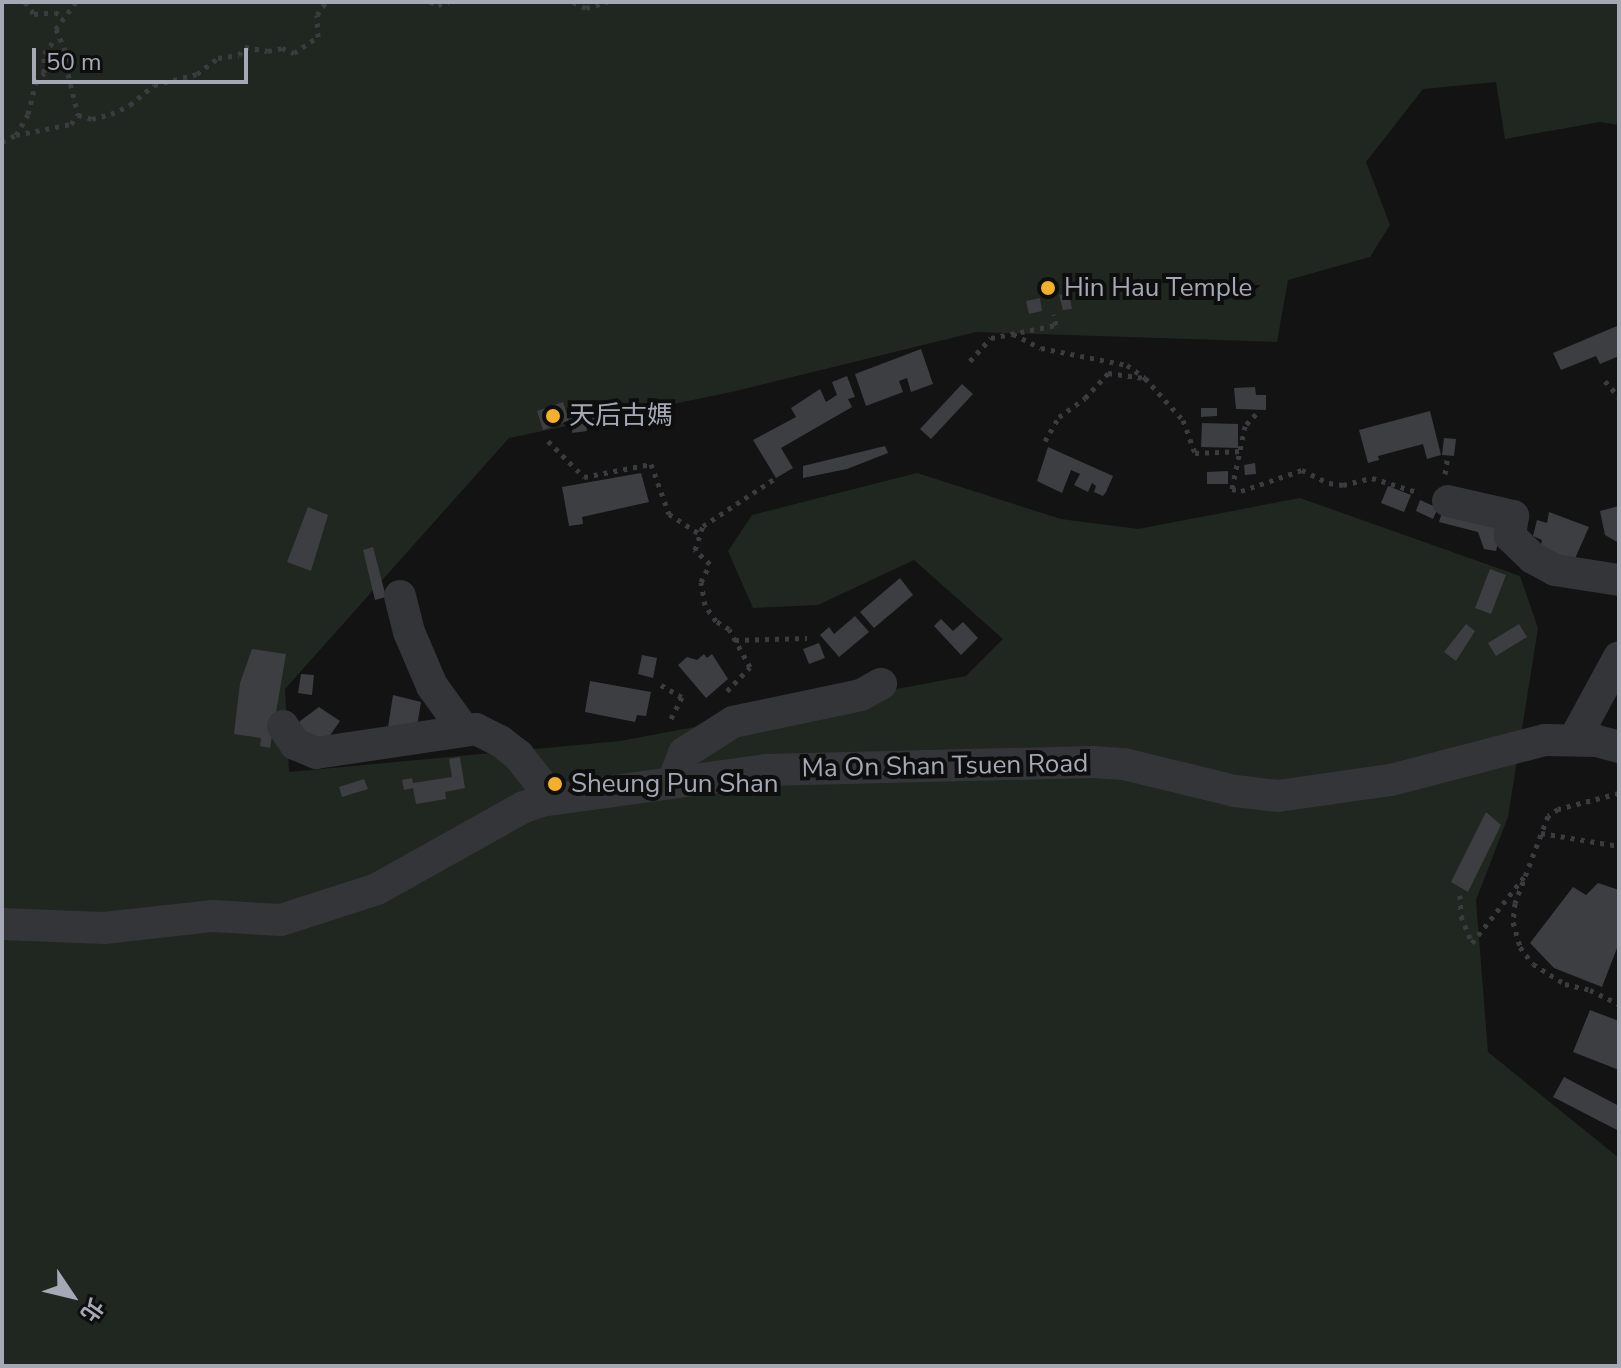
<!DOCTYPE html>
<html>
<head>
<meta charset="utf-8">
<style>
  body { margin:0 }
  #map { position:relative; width:1621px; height:1368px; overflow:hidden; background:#131314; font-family:"Nunito Sans","Noto Sans TC",sans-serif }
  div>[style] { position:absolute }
  .green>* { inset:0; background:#1f2720 }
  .building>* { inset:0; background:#3d3e41 }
  .path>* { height:5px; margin-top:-2.5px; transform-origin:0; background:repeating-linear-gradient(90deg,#3a3c40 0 4px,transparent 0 10px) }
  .minor>* { height:32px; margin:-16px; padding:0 16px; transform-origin:16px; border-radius:16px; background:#343539 }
  .dots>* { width:22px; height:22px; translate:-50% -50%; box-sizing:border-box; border:4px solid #0e0e0f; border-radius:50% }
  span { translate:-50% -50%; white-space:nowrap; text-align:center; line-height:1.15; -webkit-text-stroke:8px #0e0e0f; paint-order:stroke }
  .poi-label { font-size:26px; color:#a4a9b5 }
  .left { translate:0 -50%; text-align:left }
  .street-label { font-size:26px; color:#a4a9b5 }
  .frame { position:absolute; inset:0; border:4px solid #a4a9b5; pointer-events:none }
  .north { position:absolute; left:32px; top:1256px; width:80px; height:80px; -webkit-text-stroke:6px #0e0e0f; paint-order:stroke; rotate:125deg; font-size:22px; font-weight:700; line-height:32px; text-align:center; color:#a4a9b5 }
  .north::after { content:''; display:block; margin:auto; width:28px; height:36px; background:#a4a9b5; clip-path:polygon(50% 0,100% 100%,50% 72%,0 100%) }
  .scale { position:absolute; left:32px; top:48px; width:216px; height:36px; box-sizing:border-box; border:4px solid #a4a9b5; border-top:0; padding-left:10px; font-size:24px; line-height:28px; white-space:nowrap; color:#a4a9b5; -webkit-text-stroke:6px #0e0e0f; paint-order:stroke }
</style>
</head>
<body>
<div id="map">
  <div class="green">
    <div style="clip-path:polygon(2px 2px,1619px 2px,1619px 125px,1600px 122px,1505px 139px,1496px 82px,1423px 89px,1366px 162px,1390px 225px,1370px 257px,1288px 280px,1277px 342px,976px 332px,736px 391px,509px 438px,285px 689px,289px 772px,620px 741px,966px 676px,1003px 639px,914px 560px,818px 605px,753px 608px,728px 551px,752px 515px,917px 473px,1061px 519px,1138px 529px,1300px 498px,1520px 576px,1538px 628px,1508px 817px,1476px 900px,1488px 1052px,1619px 1158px,1619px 1366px,2px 1366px)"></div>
  </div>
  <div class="building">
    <div style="clip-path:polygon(1053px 281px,1055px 292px,1044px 295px,1041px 283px)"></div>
    <div style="clip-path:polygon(1069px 293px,1072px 309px,1063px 310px,1059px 295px)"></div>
    <div style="clip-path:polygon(1040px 298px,1042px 311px,1029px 314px,1026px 301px)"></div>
    <div style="clip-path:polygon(1617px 326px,1619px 356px,1600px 364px,1596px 356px,1561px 370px,1553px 353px)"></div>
    <div style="clip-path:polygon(921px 349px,933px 384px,911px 392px,907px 378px,899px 381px,903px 392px,866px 406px,855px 374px)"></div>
    <div style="clip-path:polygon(847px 376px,855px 397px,848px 399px,852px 407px,781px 448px,793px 468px,776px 478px,753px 440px,796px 417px,791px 408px,820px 389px,826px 402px,837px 395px,832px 382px)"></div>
    <div style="clip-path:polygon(962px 384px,973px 394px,931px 439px,920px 429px)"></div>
    <div style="clip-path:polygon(1255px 387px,1256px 395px,1266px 395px,1266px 410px,1236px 409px,1234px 388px)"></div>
    <div style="clip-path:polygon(563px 402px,569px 421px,543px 430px,537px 411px)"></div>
    <div style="clip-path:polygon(595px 405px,596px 421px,586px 422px,587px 431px,572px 433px,573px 418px,570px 419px,568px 406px)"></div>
    <div style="clip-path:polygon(1201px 408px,1217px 408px,1217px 416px,1201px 417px)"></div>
    <div style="clip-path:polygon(1430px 411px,1441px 455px,1427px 459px,1423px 444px,1378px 456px,1379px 460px,1368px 463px,1359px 430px)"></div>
    <div style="clip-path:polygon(1202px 423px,1238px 424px,1238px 448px,1201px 447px)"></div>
    <div style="clip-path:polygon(1444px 438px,1456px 439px,1454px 456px,1442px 455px)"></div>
    <div style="clip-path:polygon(885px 446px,888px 453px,847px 469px,803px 478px,803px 466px)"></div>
    <div style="clip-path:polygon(1048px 447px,1113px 476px,1106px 492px,1103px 496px,1094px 492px,1096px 486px,1092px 483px,1088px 492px,1074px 485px,1080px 474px,1071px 470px,1062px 493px,1037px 481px)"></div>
    <div style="clip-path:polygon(1255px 463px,1256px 474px,1245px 475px,1244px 465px)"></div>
    <div style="clip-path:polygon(1228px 471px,1228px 484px,1207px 484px,1207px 472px)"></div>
    <div style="clip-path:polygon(641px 473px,649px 502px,582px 517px,583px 524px,569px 526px,562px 487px)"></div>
    <div style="clip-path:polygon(1388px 486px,1411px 495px,1404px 512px,1381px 503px)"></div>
    <div style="clip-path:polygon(1420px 500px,1438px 508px,1433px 519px,1416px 511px)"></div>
    <div style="clip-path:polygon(1444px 506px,1503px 524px,1496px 551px,1484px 549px,1478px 532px,1439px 522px)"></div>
    <div style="clip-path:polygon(1619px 506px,1619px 543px,1605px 535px,1600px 511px)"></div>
    <div style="clip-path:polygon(308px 507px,328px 515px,311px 571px,287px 562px)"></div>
    <div style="clip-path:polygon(1549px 512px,1589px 527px,1573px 563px,1540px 549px,1542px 540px,1533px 536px,1537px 520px,1547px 523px)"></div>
    <div style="clip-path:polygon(373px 547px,386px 597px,375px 600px,363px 550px)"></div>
    <div style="clip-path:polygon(1490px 569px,1506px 575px,1491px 614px,1475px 608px)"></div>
    <div style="clip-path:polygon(900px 578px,913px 595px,874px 628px,860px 612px)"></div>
    <div style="clip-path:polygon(855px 616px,869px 632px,839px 657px,820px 635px,829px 627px,834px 634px)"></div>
    <div style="clip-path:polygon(941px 619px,953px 631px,963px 622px,978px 638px,961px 655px,934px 626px)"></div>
    <div style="clip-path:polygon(1466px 624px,1475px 631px,1456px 661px,1444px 652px)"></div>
    <div style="clip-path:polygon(1519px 624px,1527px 637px,1496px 656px,1488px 643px)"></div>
    <div style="clip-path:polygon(819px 643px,825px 658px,809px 664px,803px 649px)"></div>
    <div style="clip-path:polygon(252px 649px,286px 654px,270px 748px,260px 746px,261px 738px,234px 734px,240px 683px)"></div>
    <div style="clip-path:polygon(704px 654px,707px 658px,712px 654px,728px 679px,706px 698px,678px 665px,687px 657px,697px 660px)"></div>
    <div style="clip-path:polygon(642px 655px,657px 658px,653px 678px,638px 674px)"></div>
    <div style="clip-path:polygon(301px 674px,314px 675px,312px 695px,298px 693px)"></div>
    <div style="clip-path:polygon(590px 681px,651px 692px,646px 716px,637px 715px,635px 722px,585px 712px)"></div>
    <div style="clip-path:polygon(393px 695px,421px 702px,417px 727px,388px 727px)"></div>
    <div style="clip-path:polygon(319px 707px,340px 721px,322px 747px,300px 736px,300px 721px)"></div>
    <div style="clip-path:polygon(460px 757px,465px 788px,445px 792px,446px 799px,416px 804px,413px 788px,404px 790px,402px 780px,412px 778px,413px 783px,452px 777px,449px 759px)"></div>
    <div style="clip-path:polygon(364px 779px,368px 789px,342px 797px,339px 787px)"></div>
    <div style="clip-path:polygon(1486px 812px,1501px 825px,1468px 892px,1451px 882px)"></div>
    <div style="clip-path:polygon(1598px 883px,1619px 890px,1619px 943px,1602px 987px,1554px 968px,1530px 943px,1573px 887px,1586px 895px)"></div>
    <div style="clip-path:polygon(1590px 1010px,1619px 1021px,1619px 1070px,1573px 1052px)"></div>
    <div style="clip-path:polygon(1564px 1077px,1619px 1106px,1619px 1131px,1553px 1097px)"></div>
  </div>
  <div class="path">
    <div style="left:25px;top:2px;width:15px;rotate:53deg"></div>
    <div style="left:34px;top:14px;width:21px;rotate:-5deg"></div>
    <div style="left:55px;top:12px;width:9px;rotate:32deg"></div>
    <div style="left:76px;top:2px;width:34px;rotate:127deg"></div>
    <div style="left:56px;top:29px;width:30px;rotate:67deg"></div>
    <div style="left:68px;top:57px;width:11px;rotate:124deg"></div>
    <div style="left:62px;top:66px;width:10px;rotate:53deg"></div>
    <div style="left:68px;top:74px;width:42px;rotate:76.3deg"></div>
    <div style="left:430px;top:2px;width:9px;rotate:21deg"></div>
    <div style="left:438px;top:5px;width:11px;rotate:-15deg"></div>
    <div style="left:573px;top:2px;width:14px;rotate:25deg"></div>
    <div style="left:586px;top:8px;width:22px;rotate:-16deg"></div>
    <div style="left:16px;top:135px;width:24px;rotate:-60deg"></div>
    <div style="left:28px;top:114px;width:32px;rotate:-76deg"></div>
    <div style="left:36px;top:83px;width:13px;rotate:-51deg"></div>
    <div style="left:44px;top:73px;width:19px;rotate:-90deg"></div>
    <div style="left:44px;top:54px;width:20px;rotate:-53deg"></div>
    <div style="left:2px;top:142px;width:16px;rotate:-27deg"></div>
    <div style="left:16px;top:135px;width:56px;rotate:-11.3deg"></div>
    <div style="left:71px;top:124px;width:11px;rotate:-52deg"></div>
    <div style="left:78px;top:115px;width:15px;rotate:16deg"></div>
    <div style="left:92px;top:119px;width:20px;rotate:-15deg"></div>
    <div style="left:111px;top:114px;width:21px;rotate:-25deg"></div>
    <div style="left:130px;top:105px;width:31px;rotate:-40deg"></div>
    <div style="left:154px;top:85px;width:44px;rotate:-14.3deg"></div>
    <div style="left:197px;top:74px;width:26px;rotate:-37deg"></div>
    <div style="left:218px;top:58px;width:21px;rotate:-8deg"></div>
    <div style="left:239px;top:55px;width:10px;rotate:-53deg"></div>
    <div style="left:245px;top:47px;width:23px;rotate:10deg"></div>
    <div style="left:268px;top:51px;width:14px;rotate:-12deg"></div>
    <div style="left:282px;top:48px;width:13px;rotate:23deg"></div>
    <div style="left:294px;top:53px;width:29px;rotate:-34deg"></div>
    <div style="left:318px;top:37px;width:22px;rotate:-93deg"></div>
    <div style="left:317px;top:15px;width:16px;rotate:-55deg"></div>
    <div style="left:1013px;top:334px;width:31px;rotate:27deg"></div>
    <div style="left:1041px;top:348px;width:88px;rotate:11.2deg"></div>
    <div style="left:1127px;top:365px;width:22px;rotate:36deg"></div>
    <div style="left:1145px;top:378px;width:57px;rotate:47.9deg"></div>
    <div style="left:1183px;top:420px;width:35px;rotate:70deg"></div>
    <div style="left:1195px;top:453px;width:47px;rotate:-2.4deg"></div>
    <div style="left:970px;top:361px;width:31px;rotate:-48deg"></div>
    <div style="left:991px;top:338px;width:66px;rotate:-11.3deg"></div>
    <div style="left:1056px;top:325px;width:11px;rotate:-105deg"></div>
    <div style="left:1605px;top:381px;width:21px;rotate:49deg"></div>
    <div style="left:1256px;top:414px;width:16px;rotate:133deg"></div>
    <div style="left:1245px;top:426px;width:64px;rotate:101.7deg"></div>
    <div style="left:1232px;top:489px;width:9px;rotate:13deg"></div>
    <div style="left:1241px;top:491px;width:65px;rotate:-19deg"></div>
    <div style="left:1302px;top:470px;width:30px;rotate:26deg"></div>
    <div style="left:1329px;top:483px;width:14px;rotate:8deg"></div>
    <div style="left:1343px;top:485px;width:30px;rotate:-14deg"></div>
    <div style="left:1372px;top:478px;width:50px;rotate:17.4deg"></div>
    <div style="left:548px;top:441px;width:51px;rotate:45deg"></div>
    <div style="left:584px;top:477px;width:68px;rotate:-11deg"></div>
    <div style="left:651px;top:464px;width:53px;rotate:70.2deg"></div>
    <div style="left:669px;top:514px;width:37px;rotate:33deg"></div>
    <div style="left:1045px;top:441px;width:28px;rotate:-60deg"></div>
    <div style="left:1059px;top:417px;width:32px;rotate:-36deg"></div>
    <div style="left:1085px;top:398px;width:34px;rotate:-47deg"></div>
    <div style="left:1108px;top:373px;width:36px;rotate:8deg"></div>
    <div style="left:1445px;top:474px;width:18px;rotate:-81deg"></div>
    <div style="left:735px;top:640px;width:72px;rotate:-1.6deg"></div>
    <div style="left:661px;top:685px;width:24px;rotate:30deg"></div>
    <div style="left:682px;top:697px;width:28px;rotate:117deg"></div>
    <div style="left:727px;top:691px;width:33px;rotate:-46deg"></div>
    <div style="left:750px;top:667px;width:43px;rotate:-118.9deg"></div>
    <div style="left:729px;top:629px;width:15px;rotate:-148deg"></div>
    <div style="left:716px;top:621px;width:19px;rotate:-125deg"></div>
    <div style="left:705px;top:605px;width:23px;rotate:-100deg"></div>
    <div style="left:701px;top:582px;width:20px;rotate:-63deg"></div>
    <div style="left:710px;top:564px;width:21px;rotate:-137deg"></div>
    <div style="left:695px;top:550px;width:25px;rotate:-72deg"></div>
    <div style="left:703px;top:526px;width:85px;rotate:-33.5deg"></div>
    <div style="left:1619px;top:793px;width:63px;rotate:165.3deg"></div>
    <div style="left:1558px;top:809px;width:12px;rotate:145deg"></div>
    <div style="left:1548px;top:816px;width:93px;rotate:110.8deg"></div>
    <div style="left:1515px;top:903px;width:19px;rotate:96deg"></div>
    <div style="left:1513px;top:922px;width:26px;rotate:74deg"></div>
    <div style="left:1520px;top:947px;width:21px;rotate:53deg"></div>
    <div style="left:1533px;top:964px;width:38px;rotate:32deg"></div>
    <div style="left:1565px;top:984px;width:26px;rotate:13deg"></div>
    <div style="left:1590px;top:990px;width:32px;rotate:26deg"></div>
    <div style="left:1541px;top:833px;width:79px;rotate:9.5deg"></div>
    <div style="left:1460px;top:895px;width:21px;rotate:87deg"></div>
    <div style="left:1461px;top:916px;width:29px;rotate:68deg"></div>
    <div style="left:1472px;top:943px;width:84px;rotate:-51.8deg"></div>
  </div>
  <div class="minor">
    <div style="left:1448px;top:501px;width:67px;rotate:13deg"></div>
    <div style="left:1513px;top:516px;width:20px;rotate:99deg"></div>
    <div style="left:1510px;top:536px;width:32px;rotate:44deg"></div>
    <div style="left:1533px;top:558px;width:25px;rotate:29deg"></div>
    <div style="left:1555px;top:570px;width:65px;rotate:8.9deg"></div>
    <div style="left:400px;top:596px;width:37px;rotate:76deg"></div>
    <div style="left:409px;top:632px;width:59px;rotate:66.9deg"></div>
    <div style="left:432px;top:686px;width:54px;rotate:54deg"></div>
    <div style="left:283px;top:726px;width:22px;rotate:56deg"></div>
    <div style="left:295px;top:744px;width:23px;rotate:23deg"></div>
    <div style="left:316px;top:753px;width:162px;rotate:-8.5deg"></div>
    <div style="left:476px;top:729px;width:27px;rotate:27deg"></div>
    <div style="left:500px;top:741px;width:23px;rotate:38deg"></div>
    <div style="left:518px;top:755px;width:55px;rotate:51.7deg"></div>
    <div style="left:1574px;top:740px;width:94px;rotate:-61.5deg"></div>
    <div style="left:673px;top:782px;width:31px;rotate:-69deg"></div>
    <div style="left:684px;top:753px;width:58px;rotate:-32.3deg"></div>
    <div style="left:733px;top:722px;width:131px;rotate:-11.9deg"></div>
    <div style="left:861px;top:695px;width:23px;rotate:-29deg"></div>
    <div style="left:2px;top:924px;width:102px;rotate:2.2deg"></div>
    <div style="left:104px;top:928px;width:110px;rotate:-6.3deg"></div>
    <div style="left:213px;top:916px;width:68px;rotate:3.4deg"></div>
    <div style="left:281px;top:920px;width:101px;rotate:-17.9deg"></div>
    <div style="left:377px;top:889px;width:168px;rotate:-29.2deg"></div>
    <div style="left:524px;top:807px;width:18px;rotate:-19deg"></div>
    <div style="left:541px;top:801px;width:227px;rotate:-7.8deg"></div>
    <div style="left:766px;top:770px;width:327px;rotate:-1.4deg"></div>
    <div style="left:1093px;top:762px;width:31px;rotate:4deg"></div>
    <div style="left:1124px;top:764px;width:114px;rotate:13.7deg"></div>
    <div style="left:1235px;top:791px;width:43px;rotate:6.6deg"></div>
    <div style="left:1278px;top:796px;width:114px;rotate:-8.1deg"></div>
    <div style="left:1391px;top:780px;width:159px;rotate:-14.6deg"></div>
    <div style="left:1545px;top:740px;width:52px;rotate:1.1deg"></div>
    <div style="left:1597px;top:741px;width:23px;rotate:15deg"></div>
  </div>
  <div class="dots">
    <div style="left:1048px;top:288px;background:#f4af2b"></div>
    <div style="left:553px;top:416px;background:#f4af2b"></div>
    <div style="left:555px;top:784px;background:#f4af2b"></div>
  </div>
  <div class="poi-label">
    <span class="left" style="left:1064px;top:288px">Hin Hau Temple</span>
    <span class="left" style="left:569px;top:416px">天后古媽</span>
    <span class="left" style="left:571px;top:784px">Sheung Pun Shan</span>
  </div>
  <div class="street-label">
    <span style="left:945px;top:766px;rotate:-1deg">Ma On Shan Tsuen Road</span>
  </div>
  <div class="frame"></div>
  <div class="north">北</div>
  <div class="scale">50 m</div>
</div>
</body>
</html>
